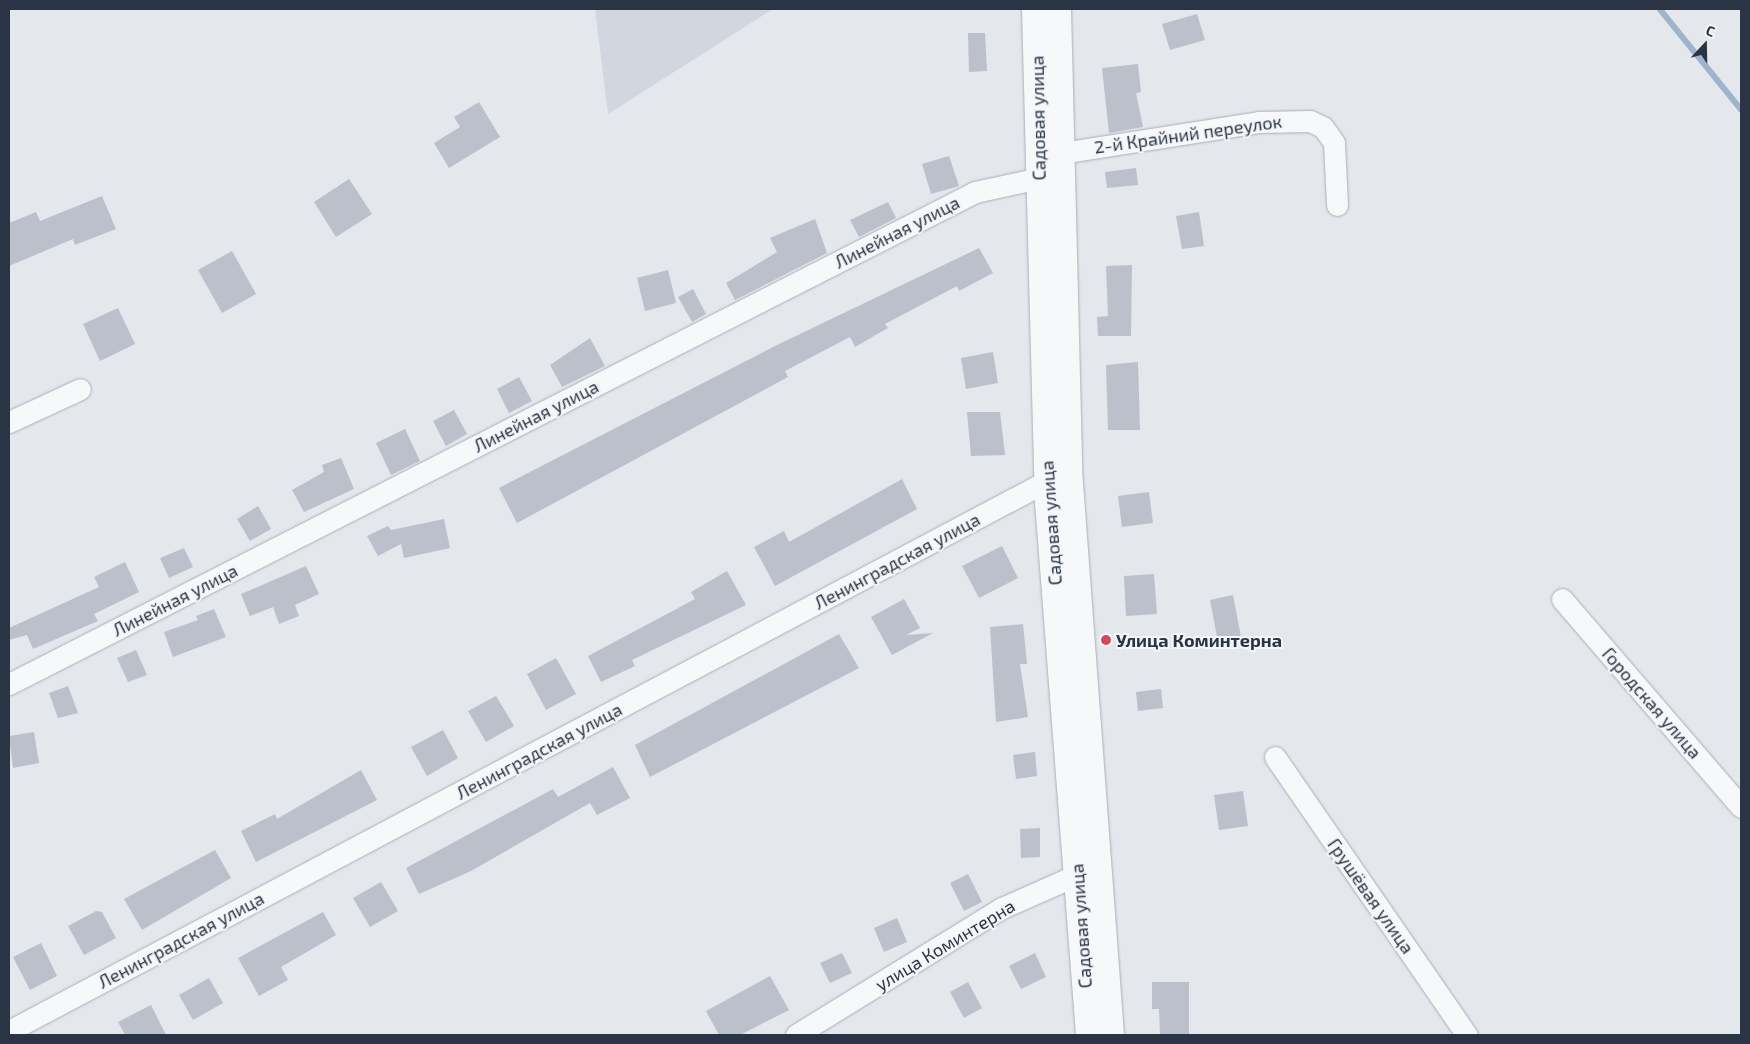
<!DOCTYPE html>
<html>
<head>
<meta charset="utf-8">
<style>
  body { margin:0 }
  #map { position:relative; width:1750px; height:1044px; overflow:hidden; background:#e4e7ec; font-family:"Exo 2",sans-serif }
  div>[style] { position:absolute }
  .built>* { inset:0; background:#d2d6de }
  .stream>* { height:5.5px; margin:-2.75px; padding:0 2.75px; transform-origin:2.75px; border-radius:2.75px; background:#9fb4cc }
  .building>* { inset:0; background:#bbc0ca }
  .roads { filter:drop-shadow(0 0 1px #a9aeb7) drop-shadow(0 0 1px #a9aeb7) }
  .minor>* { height:21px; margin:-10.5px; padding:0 10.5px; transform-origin:10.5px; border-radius:10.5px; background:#f7f8fa }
  .tertiary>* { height:26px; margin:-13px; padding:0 13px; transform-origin:13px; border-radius:13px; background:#f7f8fa }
  .dots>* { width:14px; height:14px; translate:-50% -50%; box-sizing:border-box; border:2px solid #f4f6f9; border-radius:50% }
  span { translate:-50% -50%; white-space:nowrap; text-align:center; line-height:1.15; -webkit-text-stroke:4px #f4f6f9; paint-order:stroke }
  .street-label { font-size:18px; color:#2b3445 }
  .poi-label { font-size:18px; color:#2b3445; font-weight:700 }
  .left { translate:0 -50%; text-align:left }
  .frame { position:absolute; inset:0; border:10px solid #2b3445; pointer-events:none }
  .north { position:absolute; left:1680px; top:20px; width:50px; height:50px; -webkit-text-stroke:4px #f4f6f9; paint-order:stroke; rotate:21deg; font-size:14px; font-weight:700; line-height:20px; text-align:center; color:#2b3445 }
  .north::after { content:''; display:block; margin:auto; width:18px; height:22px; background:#2b3445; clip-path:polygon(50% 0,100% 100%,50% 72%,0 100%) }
</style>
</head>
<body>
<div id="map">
  <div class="built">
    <div style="clip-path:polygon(595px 9px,773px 9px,608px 114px)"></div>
  </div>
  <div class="stream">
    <div style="left:1660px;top:9px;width:129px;rotate:51deg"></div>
  </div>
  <div class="building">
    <div style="clip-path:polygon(1197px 14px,1205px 40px,1170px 50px,1162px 24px)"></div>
    <div style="clip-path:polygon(968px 33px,985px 33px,987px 71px,969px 72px)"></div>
    <div style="clip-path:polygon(1138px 64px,1141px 92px,1136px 93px,1143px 127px,1109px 133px,1102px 68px)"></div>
    <div style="clip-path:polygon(479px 102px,500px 137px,449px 168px,434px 143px,460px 127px,454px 117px)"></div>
    <div style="clip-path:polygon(949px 156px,959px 186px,931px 194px,922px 164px)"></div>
    <div style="clip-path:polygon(1136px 168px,1138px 185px,1107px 188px,1105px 172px)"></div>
    <div style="clip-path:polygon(349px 179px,372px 214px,336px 237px,314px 202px)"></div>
    <div style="clip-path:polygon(102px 196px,116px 229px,75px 245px,73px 239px,9px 266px,9px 223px,36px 212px,40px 221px)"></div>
    <div style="clip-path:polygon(888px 202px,896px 218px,859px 237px,850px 220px)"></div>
    <div style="clip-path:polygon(1199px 212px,1204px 246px,1182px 249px,1176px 216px)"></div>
    <div style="clip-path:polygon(815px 219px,827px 253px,735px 300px,726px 283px,777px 252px,770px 238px)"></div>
    <div style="clip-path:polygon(979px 248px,993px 273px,959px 291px,957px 286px,885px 324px,888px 328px,855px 347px,850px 337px,785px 371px,788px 377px,517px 523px,499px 488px,773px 347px)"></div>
    <div style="clip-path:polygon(232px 251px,256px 294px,222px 313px,198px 270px)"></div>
    <div style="clip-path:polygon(1132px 265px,1131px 336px,1098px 336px,1097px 317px,1108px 316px,1106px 266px)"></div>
    <div style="clip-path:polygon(668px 270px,676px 303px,645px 311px,637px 278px)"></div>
    <div style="clip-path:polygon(693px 289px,706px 314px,692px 322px,678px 297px)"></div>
    <div style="clip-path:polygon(118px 308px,135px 344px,100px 361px,83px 324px)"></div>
    <div style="clip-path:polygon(590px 338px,605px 366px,562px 387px,550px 365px)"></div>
    <div style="clip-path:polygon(993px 352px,998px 383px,966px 389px,961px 358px)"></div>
    <div style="clip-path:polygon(1138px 362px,1140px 430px,1108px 430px,1106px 365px)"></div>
    <div style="clip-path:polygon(519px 377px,532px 401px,509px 413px,497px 389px)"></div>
    <div style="clip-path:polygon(454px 410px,467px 434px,446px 446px,433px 421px)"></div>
    <div style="clip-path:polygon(967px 412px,1000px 412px,1005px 455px,971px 456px)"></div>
    <div style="clip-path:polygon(405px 429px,420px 461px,391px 475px,376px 443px)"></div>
    <div style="clip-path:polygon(341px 458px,354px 489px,304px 512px,292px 490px,324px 472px,322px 465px)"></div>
    <div style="clip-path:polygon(902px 479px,917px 509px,775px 586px,754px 547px,784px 531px,789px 542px)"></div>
    <div style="clip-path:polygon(1149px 492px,1153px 523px,1122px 527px,1118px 496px)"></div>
    <div style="clip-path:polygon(258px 506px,271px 529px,250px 541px,237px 519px)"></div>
    <div style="clip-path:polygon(444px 519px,450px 548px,404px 558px,401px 544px,378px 556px,367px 536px,388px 526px,391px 530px)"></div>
    <div style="clip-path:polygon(1002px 546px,1018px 578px,979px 598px,962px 566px)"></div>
    <div style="clip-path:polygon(184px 548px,193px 567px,169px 578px,160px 558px)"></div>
    <div style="clip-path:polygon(125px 562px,139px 592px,94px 614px,98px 621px,33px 649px,27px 635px,9px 640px,9px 628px,99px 587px,94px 577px)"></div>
    <div style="clip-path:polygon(306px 566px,319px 594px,295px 605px,299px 616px,279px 624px,273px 607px,250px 616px,241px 594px)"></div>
    <div style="clip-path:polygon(727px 571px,746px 605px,632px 660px,635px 666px,601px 682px,588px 656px,695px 599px,691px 592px)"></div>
    <div style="clip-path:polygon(1154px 574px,1157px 614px,1126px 616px,1124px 576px)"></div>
    <div style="clip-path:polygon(1233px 595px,1241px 637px,1218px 642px,1210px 600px)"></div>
    <div style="clip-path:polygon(904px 599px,920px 628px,906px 635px,933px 633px,892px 655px,871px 617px)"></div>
    <div style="clip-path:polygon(214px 609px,226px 637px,173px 657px,164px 632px,198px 620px,196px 616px)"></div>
    <div style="clip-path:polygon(1023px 624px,1027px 664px,1020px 664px,1028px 717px,996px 722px,990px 627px)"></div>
    <div style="clip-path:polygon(839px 634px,859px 668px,650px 777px,635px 745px)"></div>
    <div style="clip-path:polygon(136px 650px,147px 675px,128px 682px,117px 658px)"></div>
    <div style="clip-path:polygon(556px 658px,576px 694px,546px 710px,527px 674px)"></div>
    <div style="clip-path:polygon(68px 686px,78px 713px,58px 718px,49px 693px)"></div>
    <div style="clip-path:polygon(1161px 689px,1163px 708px,1138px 711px,1136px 692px)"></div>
    <div style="clip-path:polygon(496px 696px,514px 726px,486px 742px,468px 711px)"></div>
    <div style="clip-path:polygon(443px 730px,458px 758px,427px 776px,411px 747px)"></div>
    <div style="clip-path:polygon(34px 732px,39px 763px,13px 768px,9px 736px)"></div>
    <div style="clip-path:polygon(1035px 752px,1037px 776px,1016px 779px,1013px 755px)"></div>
    <div style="clip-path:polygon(613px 767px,630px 798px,597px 815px,590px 803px,471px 871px,419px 894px,406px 868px,553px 789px,558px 797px)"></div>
    <div style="clip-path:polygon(361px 770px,377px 800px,256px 862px,241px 831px,275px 814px,277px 819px)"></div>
    <div style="clip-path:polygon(1243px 791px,1248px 826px,1219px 830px,1214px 795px)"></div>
    <div style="clip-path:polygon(1040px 828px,1040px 857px,1021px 858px,1020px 829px)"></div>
    <div style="clip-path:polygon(215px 850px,231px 878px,142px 930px,124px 899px)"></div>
    <div style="clip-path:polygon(968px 874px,982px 902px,964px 911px,950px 883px)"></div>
    <div style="clip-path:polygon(381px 882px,398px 911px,370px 927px,353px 898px)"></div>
    <div style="clip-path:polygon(96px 911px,102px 912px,116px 938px,84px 955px,68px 926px)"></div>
    <div style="clip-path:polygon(323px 912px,336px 935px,281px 967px,288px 980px,259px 996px,238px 958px)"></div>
    <div style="clip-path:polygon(897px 918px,907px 942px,884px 952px,874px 928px)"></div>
    <div style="clip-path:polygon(41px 943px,57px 976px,30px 990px,13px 957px)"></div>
    <div style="clip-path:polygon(842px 953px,852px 973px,830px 983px,820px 963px)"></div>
    <div style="clip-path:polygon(1035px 953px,1046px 977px,1021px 989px,1009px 966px)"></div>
    <div style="clip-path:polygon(770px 976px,789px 1010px,740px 1035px,719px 1035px,706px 1011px)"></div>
    <div style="clip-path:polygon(209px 978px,223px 1003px,193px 1020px,179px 995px)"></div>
    <div style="clip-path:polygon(968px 982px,982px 1008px,964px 1018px,950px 992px)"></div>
    <div style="clip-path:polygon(1152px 982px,1189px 982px,1189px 1035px,1160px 1035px,1159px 1009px,1152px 1009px)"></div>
    <div style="clip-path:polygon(151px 1005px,166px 1035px,125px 1035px,118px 1022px)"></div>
  </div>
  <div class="roads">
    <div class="minor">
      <div style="left:9px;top:422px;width:78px;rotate:-24.9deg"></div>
      <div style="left:1562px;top:599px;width:274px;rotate:49.3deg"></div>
      <div style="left:9px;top:684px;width:1084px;rotate:-26.99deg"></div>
      <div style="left:975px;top:192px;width:66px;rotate:-12.3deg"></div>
      <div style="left:1039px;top:178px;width:33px;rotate:-49deg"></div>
      <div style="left:1061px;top:153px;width:200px;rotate:-8.9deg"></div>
      <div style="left:1259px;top:122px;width:51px;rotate:-1.1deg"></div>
      <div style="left:1310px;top:121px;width:14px;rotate:25deg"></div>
      <div style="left:1323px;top:127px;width:19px;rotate:55deg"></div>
      <div style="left:1334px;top:143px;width:62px;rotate:87.2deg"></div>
      <div style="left:1275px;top:757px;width:338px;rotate:55.4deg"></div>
      <div style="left:9px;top:1031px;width:1189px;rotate:-27.92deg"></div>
      <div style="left:796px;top:1035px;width:242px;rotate:-31.7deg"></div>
      <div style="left:1002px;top:908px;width:96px;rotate:-23.9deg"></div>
    </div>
    <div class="tertiary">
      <div style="left:1035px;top:9px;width:493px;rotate:88.5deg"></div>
      <div style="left:1048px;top:502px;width:535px;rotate:85.6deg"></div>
      <div style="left:1058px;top:9px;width:461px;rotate:88.6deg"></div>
      <div style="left:1069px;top:470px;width:567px;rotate:85.75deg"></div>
    </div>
  </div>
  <div class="dots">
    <div style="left:1106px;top:640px;background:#d1495b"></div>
  </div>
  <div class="street-label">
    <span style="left:1038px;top:118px;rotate:-91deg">Садовая улица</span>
    <span style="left:1188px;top:134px;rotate:-8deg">2-й Крайний переулок</span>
    <span style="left:897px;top:232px;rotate:-27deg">Линейная улица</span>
    <span style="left:536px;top:416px;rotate:-27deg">Линейная улица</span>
    <span style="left:1051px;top:523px;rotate:-94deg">Садовая улица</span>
    <span style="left:897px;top:561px;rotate:-28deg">Ленинградская улица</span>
    <span style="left:175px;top:600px;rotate:-27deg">Линейная улица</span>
    <span style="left:1652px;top:703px;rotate:49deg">Городская улица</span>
    <span style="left:539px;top:751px;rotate:-28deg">Ленинградская улица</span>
    <span style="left:1371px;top:896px;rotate:55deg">Грушёвая улица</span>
    <span style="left:1081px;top:926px;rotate:-94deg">Садовая улица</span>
    <span style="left:181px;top:940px;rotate:-28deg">Ленинградская улица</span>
    <span style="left:945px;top:945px;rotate:-31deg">улица Коминтерна</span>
  </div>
  <div class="poi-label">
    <span class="left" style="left:1116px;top:640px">Улица Коминтерна</span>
  </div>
  <div class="frame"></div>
  <div class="north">С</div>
</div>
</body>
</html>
